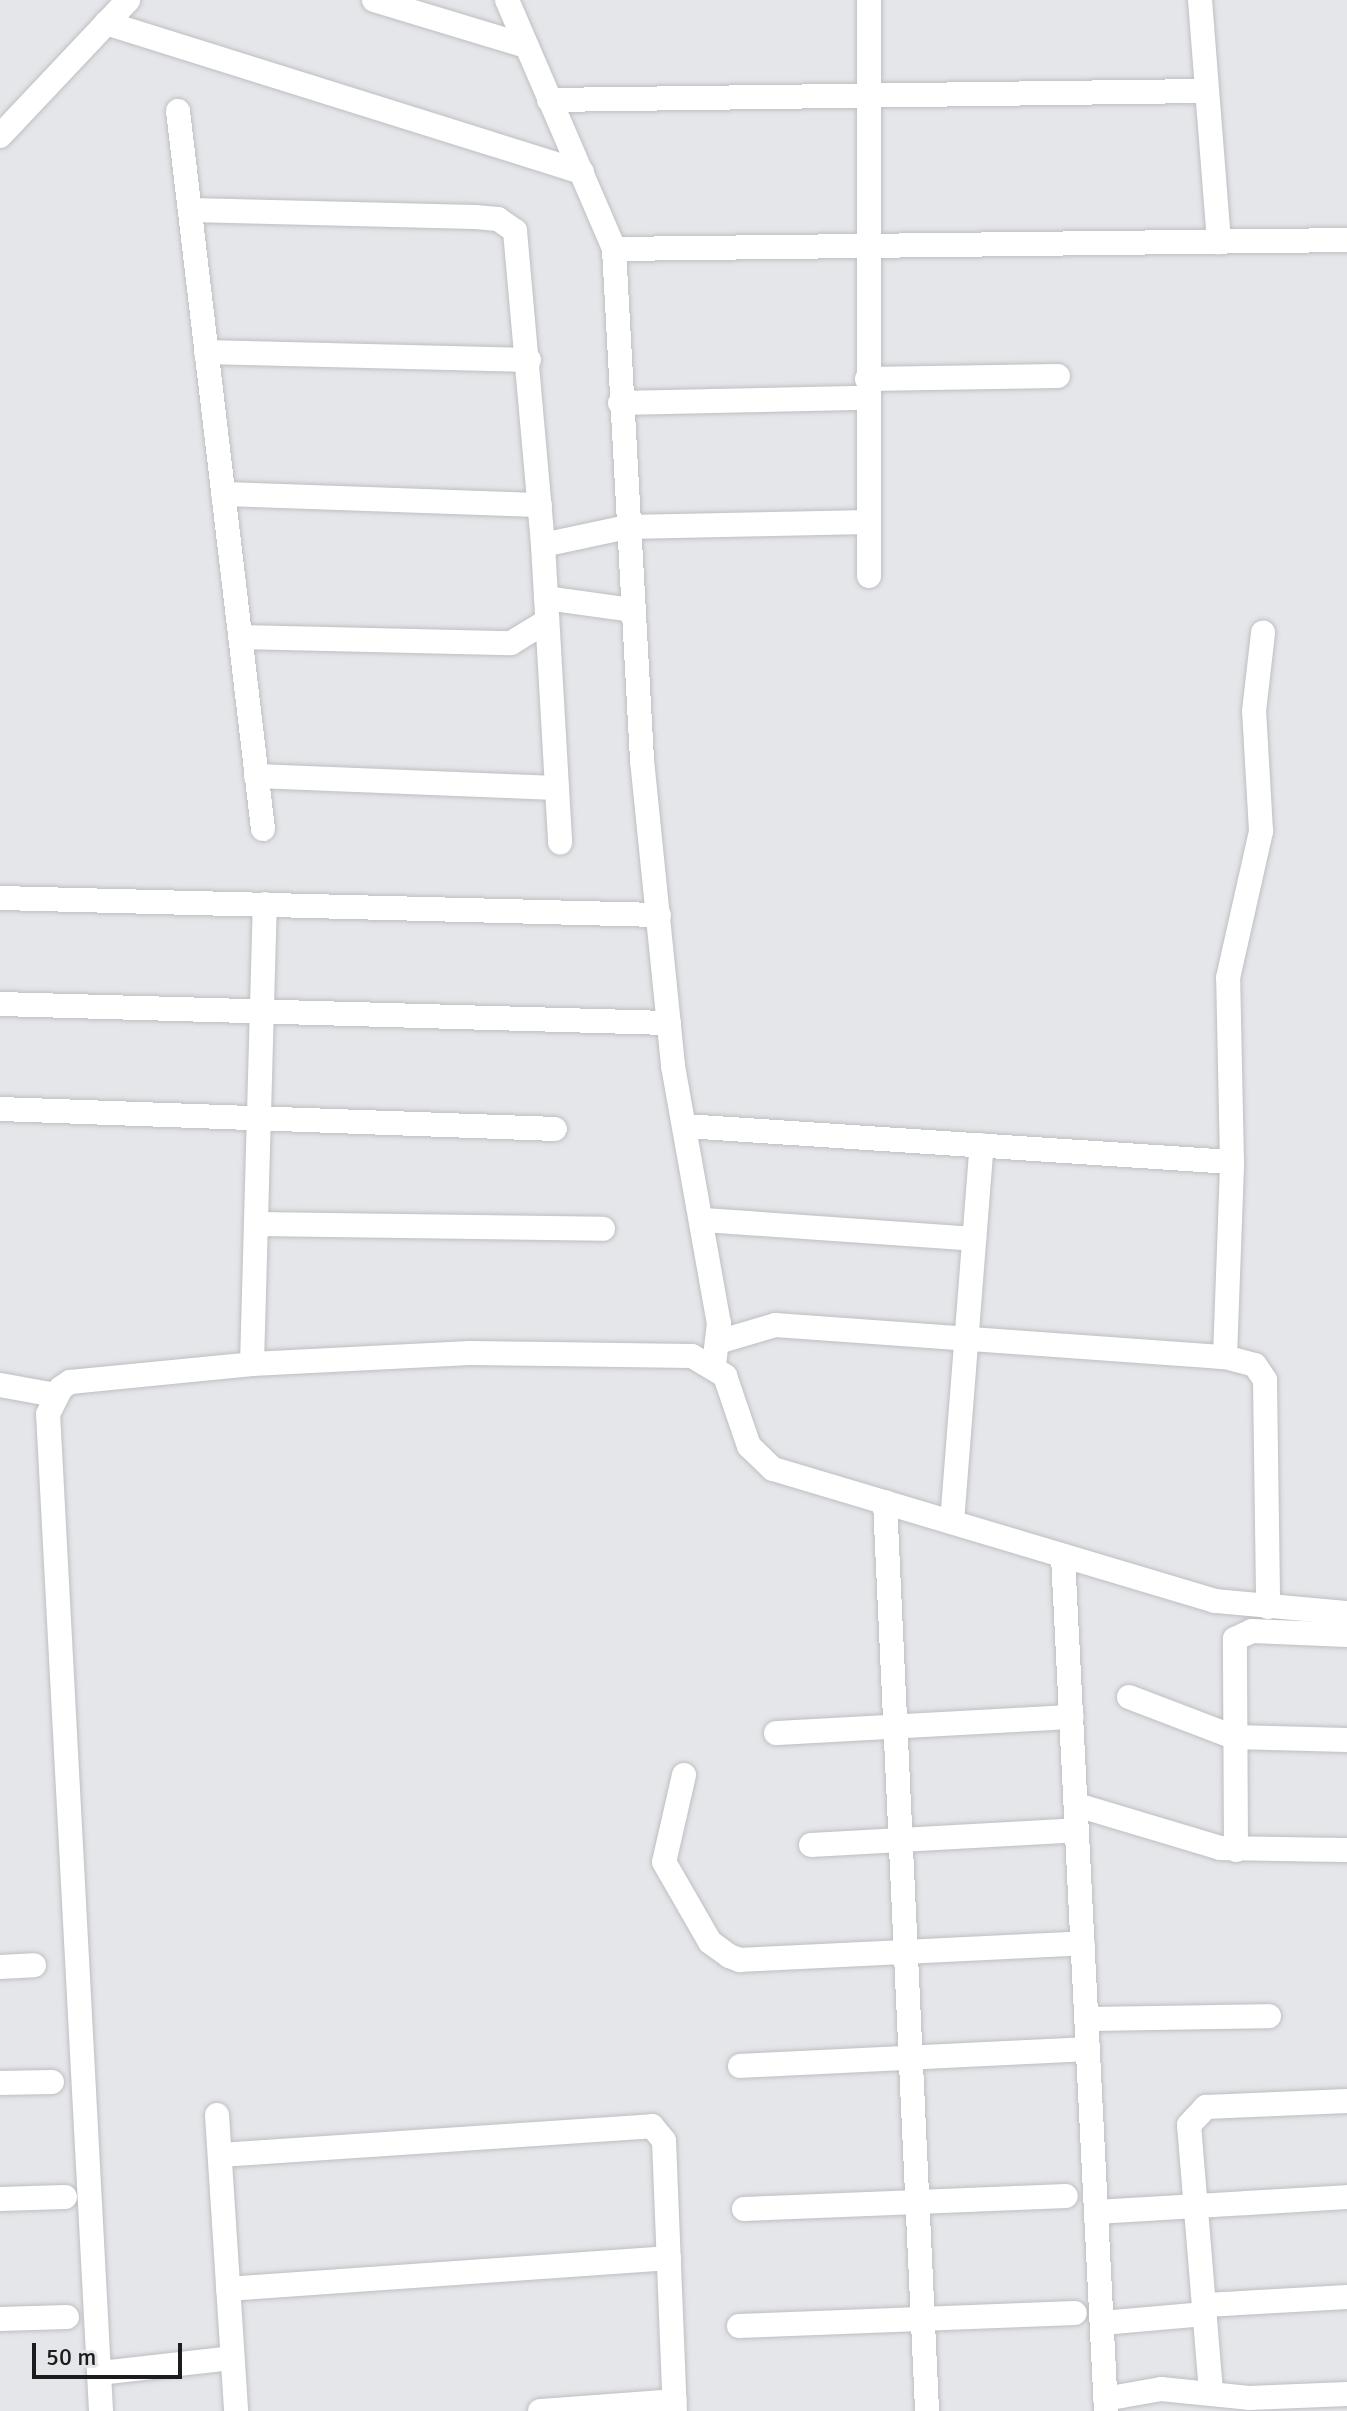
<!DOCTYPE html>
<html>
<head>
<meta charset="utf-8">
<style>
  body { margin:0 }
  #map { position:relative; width:1347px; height:2411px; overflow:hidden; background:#e5e6e9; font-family:Signika,sans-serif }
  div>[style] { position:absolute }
  .roads { filter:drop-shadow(0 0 2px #bdbfc2) drop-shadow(0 0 2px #bdbfc2) }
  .minor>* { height:24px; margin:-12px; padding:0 12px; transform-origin:12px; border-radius:12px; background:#fff }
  span { translate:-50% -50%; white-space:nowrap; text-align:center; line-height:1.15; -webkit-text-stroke:7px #e5e6e9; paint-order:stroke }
  .scale { position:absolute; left:32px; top:2343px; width:150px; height:36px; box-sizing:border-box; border:4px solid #1b1c1d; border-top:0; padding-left:10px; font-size:24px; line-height:28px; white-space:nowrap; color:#1b1c1d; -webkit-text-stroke:6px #e5e6e9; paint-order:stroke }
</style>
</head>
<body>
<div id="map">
  <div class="roads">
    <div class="minor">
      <div style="left:374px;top:0;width:159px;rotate:16.8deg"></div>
      <div style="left:507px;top:0;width:271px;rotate:66.7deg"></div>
      <div style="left:614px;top:249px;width:512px;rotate:86.86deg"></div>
      <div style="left:642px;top:760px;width:308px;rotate:84.2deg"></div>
      <div style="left:673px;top:1066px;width:261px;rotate:79.9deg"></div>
      <div style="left:719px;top:1323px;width:42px;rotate:96.8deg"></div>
      <div style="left:1200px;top:0;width:243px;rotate:85.5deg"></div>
      <div style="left:106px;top:23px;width:499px;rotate:17.4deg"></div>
      <div style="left:549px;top:100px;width:655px;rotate:-0.79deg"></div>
      <div style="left:178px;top:111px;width:723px;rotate:83.25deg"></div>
      <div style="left:0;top:136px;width:187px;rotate:-46.7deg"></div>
      <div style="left:190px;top:210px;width:285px;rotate:1.4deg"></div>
      <div style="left:475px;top:217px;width:23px;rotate:5deg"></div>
      <div style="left:498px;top:219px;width:21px;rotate:35deg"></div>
      <div style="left:515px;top:231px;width:315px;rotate:84.9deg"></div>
      <div style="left:543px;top:545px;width:298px;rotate:86.7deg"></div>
      <div style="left:614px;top:249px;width:733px;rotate:-0.7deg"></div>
      <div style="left:206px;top:352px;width:323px;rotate:1.4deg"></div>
      <div style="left:867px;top:379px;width:191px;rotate:-0.9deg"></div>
      <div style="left:620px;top:403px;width:247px;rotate:-1.2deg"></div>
      <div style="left:223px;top:494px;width:317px;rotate:2deg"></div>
      <div style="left:543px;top:545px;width:86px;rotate:-12.1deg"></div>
      <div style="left:627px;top:527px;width:242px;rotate:-1.2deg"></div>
      <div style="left:869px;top:576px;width:576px;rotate:-90deg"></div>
      <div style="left:546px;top:598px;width:87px;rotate:7.9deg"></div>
      <div style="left:240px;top:637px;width:271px;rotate:1.3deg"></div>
      <div style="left:511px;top:643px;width:42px;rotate:-31.4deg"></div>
      <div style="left:256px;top:776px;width:301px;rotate:2.3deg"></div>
      <div style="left:0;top:898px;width:659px;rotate:1.48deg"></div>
      <div style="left:0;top:1004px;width:669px;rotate:1.63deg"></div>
      <div style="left:0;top:1109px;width:555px;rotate:2.06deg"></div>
      <div style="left:685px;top:1126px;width:548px;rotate:3.77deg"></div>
      <div style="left:704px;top:1220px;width:271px;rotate:4deg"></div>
      <div style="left:257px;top:1224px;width:346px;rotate:0.8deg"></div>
      <div style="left:718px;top:1342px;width:59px;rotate:-16.6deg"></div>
      <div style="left:775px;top:1325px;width:451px;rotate:4.1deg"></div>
      <div style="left:1225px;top:1357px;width:31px;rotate:15deg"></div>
      <div style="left:1255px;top:1365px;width:18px;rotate:56deg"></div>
      <div style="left:1265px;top:1380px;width:227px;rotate:89.2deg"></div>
      <div style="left:1225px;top:1357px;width:195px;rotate:-87.9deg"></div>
      <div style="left:1232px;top:1162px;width:184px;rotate:-91.2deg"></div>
      <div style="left:1228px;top:978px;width:151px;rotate:-77.3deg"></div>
      <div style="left:1261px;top:831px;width:120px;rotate:-93.3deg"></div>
      <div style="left:1254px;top:711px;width:79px;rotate:-83.4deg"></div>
      <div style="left:252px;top:1364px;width:460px;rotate:-88.4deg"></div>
      <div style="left:0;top:1385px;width:56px;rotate:10.3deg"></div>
      <div style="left:885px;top:1502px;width:910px;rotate:87.35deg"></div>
      <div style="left:952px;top:1522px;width:378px;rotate:-85.5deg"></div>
      <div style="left:1063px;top:1556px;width:856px;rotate:87.12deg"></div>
      <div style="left:1129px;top:1697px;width:112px;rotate:20.9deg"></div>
      <div style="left:1234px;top:1737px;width:113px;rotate:1.5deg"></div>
      <div style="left:776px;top:1733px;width:296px;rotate:-3.1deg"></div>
      <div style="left:684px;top:1775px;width:89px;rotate:102.9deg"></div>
      <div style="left:664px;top:1862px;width:92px;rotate:60.1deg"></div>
      <div style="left:710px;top:1942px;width:24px;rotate:36deg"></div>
      <div style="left:729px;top:1956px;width:12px;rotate:20deg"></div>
      <div style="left:740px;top:1960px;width:343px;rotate:-2.8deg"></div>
      <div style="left:1077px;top:1805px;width:149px;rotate:16.7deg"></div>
      <div style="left:1220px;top:1848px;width:127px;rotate:0.9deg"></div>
      <div style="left:811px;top:1845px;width:266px;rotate:-3.2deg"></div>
      <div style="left:1236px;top:1850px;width:211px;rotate:-90.3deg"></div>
      <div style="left:1235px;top:1639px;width:19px;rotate:-25deg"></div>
      <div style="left:1252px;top:1631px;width:95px;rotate:2.4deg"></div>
      <div style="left:0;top:1967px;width:34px;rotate:-3deg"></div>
      <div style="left:1087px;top:2019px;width:182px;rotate:-0.9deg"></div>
      <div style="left:740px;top:2066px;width:348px;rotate:-2.8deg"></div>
      <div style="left:0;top:2083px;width:52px;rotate:-1.1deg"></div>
      <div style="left:217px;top:2115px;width:297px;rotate:86.3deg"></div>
      <div style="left:220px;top:2155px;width:433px;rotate:-3.8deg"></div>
      <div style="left:652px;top:2126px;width:19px;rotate:51deg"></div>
      <div style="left:664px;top:2141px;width:270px;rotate:87.7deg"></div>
      <div style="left:0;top:2199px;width:65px;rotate:-1.8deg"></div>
      <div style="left:744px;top:2209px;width:322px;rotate:-2.3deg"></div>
      <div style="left:1096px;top:2212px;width:251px;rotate:-3.4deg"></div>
      <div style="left:228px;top:2289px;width:442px;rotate:-4deg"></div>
      <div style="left:1205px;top:2305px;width:142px;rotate:-3.2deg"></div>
      <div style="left:0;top:2319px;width:67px;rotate:-1.7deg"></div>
      <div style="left:1102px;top:2323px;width:103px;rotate:-5deg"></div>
      <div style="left:739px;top:2326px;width:336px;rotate:-2.2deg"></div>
      <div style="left:100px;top:2373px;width:133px;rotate:-6.5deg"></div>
      <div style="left:1211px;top:2392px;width:268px;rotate:-94.7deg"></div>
      <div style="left:1189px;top:2125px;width:25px;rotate:-47deg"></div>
      <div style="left:1206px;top:2107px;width:141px;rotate:-2.4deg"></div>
      <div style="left:1105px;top:2399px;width:57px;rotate:-10.1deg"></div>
      <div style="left:1161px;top:2389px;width:88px;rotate:5.8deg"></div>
      <div style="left:1249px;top:2398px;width:98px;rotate:-2.3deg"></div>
      <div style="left:101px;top:2411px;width:998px;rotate:-93.04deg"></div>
      <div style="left:48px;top:1414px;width:29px;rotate:-63deg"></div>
      <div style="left:61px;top:1388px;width:11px;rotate:-34deg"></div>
      <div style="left:70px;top:1382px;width:183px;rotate:-5.6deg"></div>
      <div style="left:252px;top:1364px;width:218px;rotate:-2.9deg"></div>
      <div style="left:470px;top:1353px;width:222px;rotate:0.8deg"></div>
      <div style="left:692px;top:1356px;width:39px;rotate:31deg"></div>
      <div style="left:725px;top:1376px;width:74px;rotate:71.1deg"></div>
      <div style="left:749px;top:1446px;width:33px;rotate:44deg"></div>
      <div style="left:773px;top:1469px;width:461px;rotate:16.6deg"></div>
      <div style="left:1215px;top:1601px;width:133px;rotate:5.2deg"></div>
      <div style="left:540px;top:2411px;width:135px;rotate:-4.2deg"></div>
    </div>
  </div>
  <div class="scale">50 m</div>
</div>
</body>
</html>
